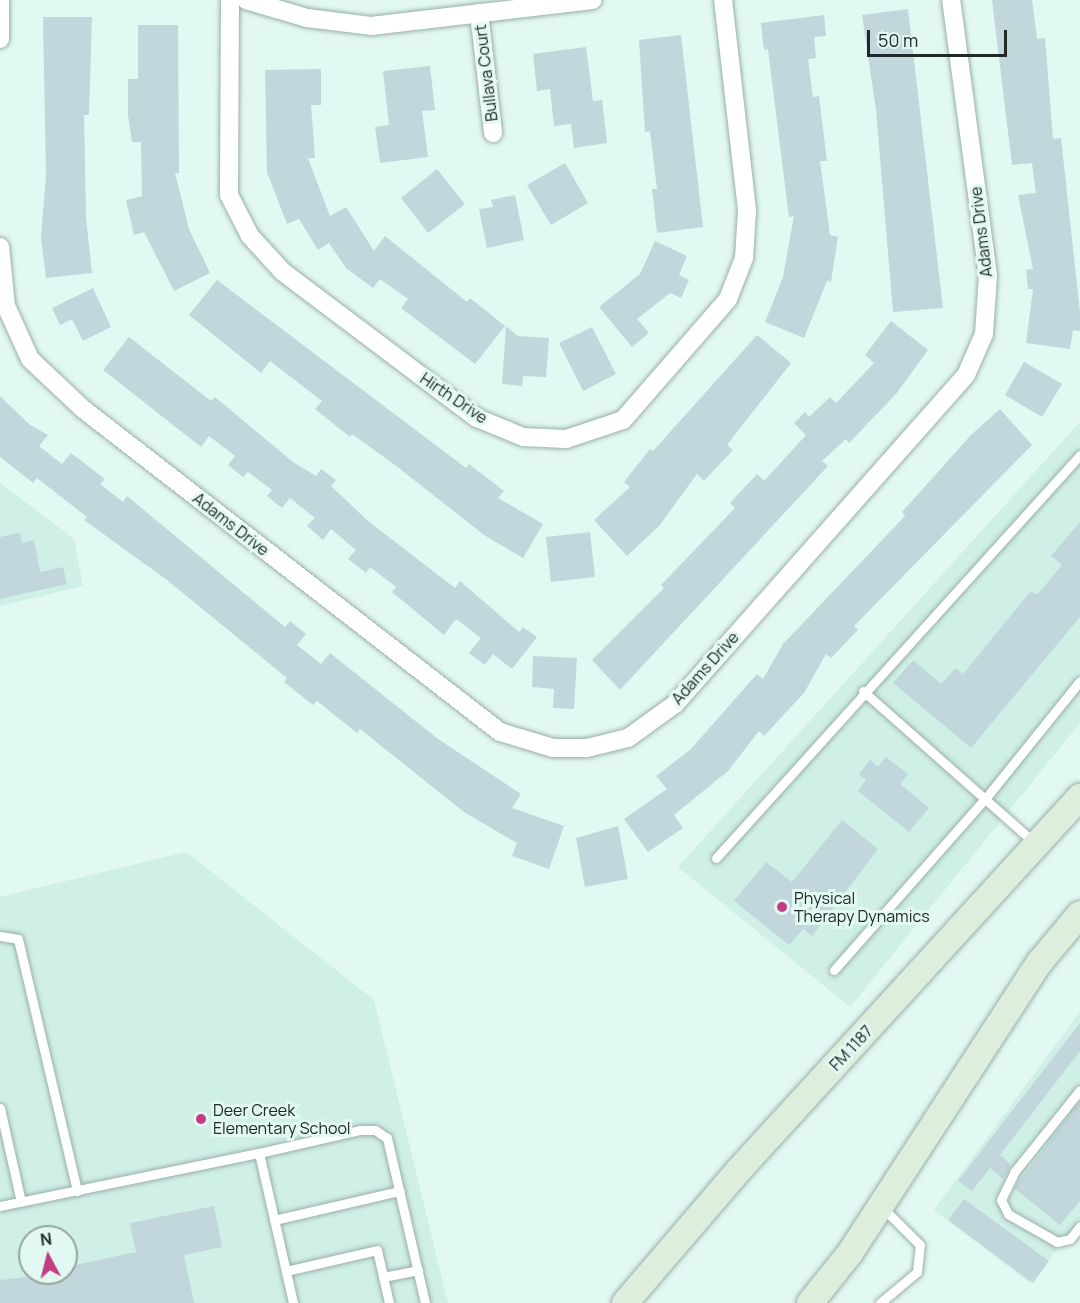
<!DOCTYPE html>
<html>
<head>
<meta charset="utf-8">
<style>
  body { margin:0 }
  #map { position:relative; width:1080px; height:1303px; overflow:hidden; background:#e2f8f2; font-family:Manrope,sans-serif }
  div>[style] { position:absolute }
  .built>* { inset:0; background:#cfefe7 }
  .building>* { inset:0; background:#c1d7dc }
  .roads { filter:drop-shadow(0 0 2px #9aafaa) drop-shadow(0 0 2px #9aafaa) }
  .lane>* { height:9px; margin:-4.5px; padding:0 4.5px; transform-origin:4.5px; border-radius:4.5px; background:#fff }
  .street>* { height:18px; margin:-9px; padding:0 9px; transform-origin:9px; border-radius:9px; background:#fff }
  .secondary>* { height:26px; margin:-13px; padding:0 13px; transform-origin:13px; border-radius:13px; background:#ded }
  .dots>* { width:16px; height:16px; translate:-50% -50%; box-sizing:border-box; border:3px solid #e2f8f2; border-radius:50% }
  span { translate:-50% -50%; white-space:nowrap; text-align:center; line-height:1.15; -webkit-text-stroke:6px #e2f8f2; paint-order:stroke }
  .street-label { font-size:16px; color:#212927 }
  .poi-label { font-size:16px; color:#212927 }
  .left { translate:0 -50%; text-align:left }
  .north { position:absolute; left:18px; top:1225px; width:60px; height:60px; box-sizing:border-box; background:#e2f8f2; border:2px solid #95a5a1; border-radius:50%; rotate:353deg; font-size:16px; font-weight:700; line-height:24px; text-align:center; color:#212927 }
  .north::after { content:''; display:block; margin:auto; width:21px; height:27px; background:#c23d81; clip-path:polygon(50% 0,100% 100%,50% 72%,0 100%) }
  .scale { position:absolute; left:867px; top:30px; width:140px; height:27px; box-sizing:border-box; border:3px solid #212927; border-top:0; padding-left:8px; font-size:18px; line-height:21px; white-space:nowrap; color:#212927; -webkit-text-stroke:4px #e2f8f2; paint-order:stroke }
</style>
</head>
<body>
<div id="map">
  <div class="built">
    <div style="clip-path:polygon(1080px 422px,1080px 723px,850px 1007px,678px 867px)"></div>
    <div style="clip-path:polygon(0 483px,74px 539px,83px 586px,0 606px)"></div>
    <div style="clip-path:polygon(evenodd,186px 852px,374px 1000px,448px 1303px,0 1303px,0 897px,186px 852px,30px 1237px,66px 1237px,66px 1273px,30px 1273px,30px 1237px)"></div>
    <div style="clip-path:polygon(1080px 1012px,1080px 1220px,1030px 1283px,934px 1210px)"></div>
  </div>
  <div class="building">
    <div style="clip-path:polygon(992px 0,1032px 0,1037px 39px,1045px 38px,1053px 139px,1061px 138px,1080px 312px,1080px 331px,1073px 330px,1070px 349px,1026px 343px,1033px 289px,1028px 289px,1026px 270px,1033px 269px,1018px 195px,1036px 193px,1032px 163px,1012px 165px)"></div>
    <div style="clip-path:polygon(908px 9px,943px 308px,893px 312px,876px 110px,862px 15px)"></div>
    <div style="clip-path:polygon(824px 15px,826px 36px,814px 37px,816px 58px,808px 59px,813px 97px,819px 96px,827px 161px,820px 161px,830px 235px,838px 237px,831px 282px,827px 281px,804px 338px,765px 322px,783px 277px,794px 216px,789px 217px,768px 49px,764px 50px,761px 23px)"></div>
    <div style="clip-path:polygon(43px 17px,92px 17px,89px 115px,84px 115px,86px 218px,92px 273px,46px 278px,41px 237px,46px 175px)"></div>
    <div style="clip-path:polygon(138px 25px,178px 25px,179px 173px,175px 173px,189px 229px,210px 273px,174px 291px,144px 232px,134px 235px,126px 200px,142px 196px,141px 142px,132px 142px,128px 115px,128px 79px,138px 79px)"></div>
    <div style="clip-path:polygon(681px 35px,703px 227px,657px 233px,652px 189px,657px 189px,650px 131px,645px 132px,639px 40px)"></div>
    <div style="clip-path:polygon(586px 47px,593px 101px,602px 100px,607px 143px,574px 148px,571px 124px,554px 126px,550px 89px,537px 91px,533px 54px)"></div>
    <div style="clip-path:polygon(430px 66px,435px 110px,422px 111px,428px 157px,380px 163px,375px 127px,389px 125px,383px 71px)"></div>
    <div style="clip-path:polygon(321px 69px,321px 105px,311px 105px,315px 158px,308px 158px,330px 216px,346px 207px,374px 251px,385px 236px,467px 302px,470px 298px,505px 326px,475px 364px,401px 308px,408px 299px,380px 279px,373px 288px,346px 268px,329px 243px,318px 250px,299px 219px,287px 224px,267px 172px,265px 70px)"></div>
    <div style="clip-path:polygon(565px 163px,588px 203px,551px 225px,527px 185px)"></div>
    <div style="clip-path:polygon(437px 169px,465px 204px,428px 233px,401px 198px)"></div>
    <div style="clip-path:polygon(515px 195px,524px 240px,487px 248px,479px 209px,493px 207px,491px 200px)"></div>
    <div style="clip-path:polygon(655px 241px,687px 256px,679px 275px,689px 280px,681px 298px,670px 293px,637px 319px,649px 333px,632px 347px,599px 307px,640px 274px)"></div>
    <div style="clip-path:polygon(217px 280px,466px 468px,469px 464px,504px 491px,498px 498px,543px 524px,523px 558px,484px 535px,395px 465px,352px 434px,350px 437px,315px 409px,322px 401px,270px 361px,261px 373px,189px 315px)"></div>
    <div style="clip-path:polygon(93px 288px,111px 327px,83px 341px,72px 319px,60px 325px,52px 308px)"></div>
    <div style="clip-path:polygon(891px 321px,928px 350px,896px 394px,849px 443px,846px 439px,822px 461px,828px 466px,620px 690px,592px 660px,664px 588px,661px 585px,735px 508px,730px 503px,757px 474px,764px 481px,806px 435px,794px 423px,805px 412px,809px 417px,830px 397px,836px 403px,874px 363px,865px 355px)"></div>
    <div style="clip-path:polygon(506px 326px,518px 336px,549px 338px,546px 377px,523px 376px,522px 386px,502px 384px)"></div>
    <div style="clip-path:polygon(592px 327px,616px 374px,583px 391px,559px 343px)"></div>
    <div style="clip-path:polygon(757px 335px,791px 363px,727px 445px,733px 450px,704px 481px,697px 474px,659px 526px,627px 556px,594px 520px,630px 487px,624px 482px,650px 449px,653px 451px)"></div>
    <div style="clip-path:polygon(129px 337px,211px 401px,215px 397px,293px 462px,316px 476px,321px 469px,336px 480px,331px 486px,368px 521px,455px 588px,460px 581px,519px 632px,523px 627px,537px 637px,512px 669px,493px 654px,485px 665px,469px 653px,481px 638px,456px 619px,444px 635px,392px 592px,396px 587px,370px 567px,366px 573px,348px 559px,356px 550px,331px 529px,323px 540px,307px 526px,315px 518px,290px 498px,282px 508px,267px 496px,272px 490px,248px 472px,243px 477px,228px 465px,235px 456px,209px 436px,201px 447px,103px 370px)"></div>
    <div style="clip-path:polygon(1024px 362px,1062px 384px,1042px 417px,1005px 395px)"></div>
    <div style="clip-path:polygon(0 396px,30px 425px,48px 435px,39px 446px,62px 464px,71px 453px,105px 479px,100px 484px,123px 502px,127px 496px,285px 627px,290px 621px,306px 634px,297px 645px,321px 664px,330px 653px,438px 739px,521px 794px,512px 808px,564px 826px,549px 869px,512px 856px,517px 843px,464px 812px,360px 729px,357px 733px,317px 701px,313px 705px,284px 682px,287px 678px,167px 580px,84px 520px,87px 517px,37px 478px,33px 483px,0 457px)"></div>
    <div style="clip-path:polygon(1000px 409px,1032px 445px,854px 626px,858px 630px,831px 658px,826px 654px,804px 693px,764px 736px,759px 731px,728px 771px,674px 815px,683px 828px,648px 852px,624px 819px,667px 789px,656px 776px,690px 750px,757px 674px,763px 679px,783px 644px,905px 516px,902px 512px,971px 435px)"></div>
    <div style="clip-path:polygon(1080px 522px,1080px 617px,971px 748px,893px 683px,913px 660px,941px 684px,956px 668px,963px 674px,1031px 591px,1037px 595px,1062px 565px,1051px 556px)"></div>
    <div style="clip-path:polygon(590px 532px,595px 577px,551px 582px,546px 537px)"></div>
    <div style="clip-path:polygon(20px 533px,22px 543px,34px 540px,40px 572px,63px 567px,67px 584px,0 599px,0 537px)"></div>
    <div style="clip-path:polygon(533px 656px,577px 658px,574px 709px,553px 708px,554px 689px,532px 687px)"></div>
    <div style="clip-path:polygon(886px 757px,908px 774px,900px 784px,929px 808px,909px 832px,858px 791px,866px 780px,859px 774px,870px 760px,878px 767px)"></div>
    <div style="clip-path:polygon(842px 820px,878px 849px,812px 936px,803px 929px,789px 945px,734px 901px,766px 862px,792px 882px)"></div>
    <div style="clip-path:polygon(618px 826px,628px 879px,585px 887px,576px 838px)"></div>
    <div style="clip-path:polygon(1080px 1023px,1080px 1051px,1000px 1155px,1011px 1165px,1003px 1179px,990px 1168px,972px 1191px,958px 1181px)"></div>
    <div style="clip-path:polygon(1080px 1101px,1080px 1201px,1060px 1225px,1014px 1188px)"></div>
    <div style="clip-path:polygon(964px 1199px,1049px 1261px,1033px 1283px,948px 1220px)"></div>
    <div style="clip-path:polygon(214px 1206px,222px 1247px,184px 1255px,194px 1303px,0 1303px,0 1280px,66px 1273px,66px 1267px,136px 1252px,130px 1223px)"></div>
  </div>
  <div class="roads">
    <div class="lane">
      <div style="left:863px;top:691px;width:231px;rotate:41.5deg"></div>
      <div style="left:716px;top:858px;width:543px;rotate:-47.91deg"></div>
      <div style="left:0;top:936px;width:18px;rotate:9deg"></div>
      <div style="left:18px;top:939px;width:259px;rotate:76.8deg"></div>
      <div style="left:834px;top:970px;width:228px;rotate:-48.6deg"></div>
      <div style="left:985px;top:799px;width:151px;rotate:-51.2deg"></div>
      <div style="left:1080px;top:1090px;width:104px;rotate:128.7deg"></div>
      <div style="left:1015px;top:1171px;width:32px;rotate:116deg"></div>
      <div style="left:1001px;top:1200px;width:16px;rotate:63deg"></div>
      <div style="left:1008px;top:1214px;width:56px;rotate:29.7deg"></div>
      <div style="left:1057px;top:1242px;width:13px;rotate:-13deg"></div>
      <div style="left:1070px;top:1239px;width:16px;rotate:-52deg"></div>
      <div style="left:0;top:1108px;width:96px;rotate:77.4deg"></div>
      <div style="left:259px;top:1153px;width:104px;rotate:-12.8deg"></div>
      <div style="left:360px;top:1130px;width:15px"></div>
      <div style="left:375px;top:1130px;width:14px;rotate:34deg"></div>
      <div style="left:387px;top:1138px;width:169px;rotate:77deg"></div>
      <div style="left:0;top:1206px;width:264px;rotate:-11.6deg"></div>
      <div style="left:259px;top:1153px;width:154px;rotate:77.2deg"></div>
      <div style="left:274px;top:1220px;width:129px;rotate:-13deg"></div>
      <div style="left:286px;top:1271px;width:93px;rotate:-13deg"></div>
      <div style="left:377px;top:1250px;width:54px;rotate:77.2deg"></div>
      <div style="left:383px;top:1277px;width:36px;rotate:-11deg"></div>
      <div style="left:880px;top:1303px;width:48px;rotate:-40deg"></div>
      <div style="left:917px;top:1272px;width:27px;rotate:-84deg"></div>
      <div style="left:920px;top:1245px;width:54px;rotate:-135deg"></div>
    </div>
    <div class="street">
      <div style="left:230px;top:0;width:195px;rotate:90.3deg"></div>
      <div style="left:229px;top:195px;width:46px;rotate:62.9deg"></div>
      <div style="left:250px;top:236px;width:49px;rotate:47.5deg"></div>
      <div style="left:283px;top:272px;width:243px;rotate:37deg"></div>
      <div style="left:477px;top:418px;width:50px;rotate:22.4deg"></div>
      <div style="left:523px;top:437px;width:43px;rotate:2.7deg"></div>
      <div style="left:566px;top:439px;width:60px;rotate:-18.4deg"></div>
      <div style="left:623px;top:420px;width:160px;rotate:-49deg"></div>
      <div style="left:728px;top:299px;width:44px;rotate:-68.7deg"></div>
      <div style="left:744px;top:258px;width:48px;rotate:-86.4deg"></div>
      <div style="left:747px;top:210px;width:211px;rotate:-96.5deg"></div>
      <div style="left:246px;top:0;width:64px;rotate:16.4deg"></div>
      <div style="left:307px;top:18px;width:64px;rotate:7.1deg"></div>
      <div style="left:371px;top:26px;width:223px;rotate:-6.7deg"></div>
      <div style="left:479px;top:13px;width:121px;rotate:83.3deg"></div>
      <div style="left:0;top:39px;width:39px;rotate:-90deg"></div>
      <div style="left:0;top:247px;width:59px;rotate:84.2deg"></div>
      <div style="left:6px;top:306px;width:58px;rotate:65.6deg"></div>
      <div style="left:30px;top:359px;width:73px;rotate:43.3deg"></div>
      <div style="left:83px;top:409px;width:527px;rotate:37.76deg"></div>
      <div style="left:500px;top:732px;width:55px;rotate:16.8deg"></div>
      <div style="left:553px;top:748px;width:34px"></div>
      <div style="left:587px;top:748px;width:42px;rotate:-13.7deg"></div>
      <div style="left:628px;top:738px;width:58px;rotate:-35.9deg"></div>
      <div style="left:675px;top:704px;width:439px;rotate:-48.5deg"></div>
      <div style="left:966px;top:375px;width:45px;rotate:-66.3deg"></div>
      <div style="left:984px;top:334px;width:58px;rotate:-86.1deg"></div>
      <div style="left:988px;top:276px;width:278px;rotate:-97.6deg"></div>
    </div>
    <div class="secondary">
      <div style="left:625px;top:1303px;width:174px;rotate:-49.4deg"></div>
      <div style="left:738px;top:1171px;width:507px;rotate:-47.56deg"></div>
      <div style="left:810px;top:1303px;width:64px;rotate:-51.3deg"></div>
      <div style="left:850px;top:1253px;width:348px;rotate:-56.9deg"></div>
      <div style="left:1040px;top:962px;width:62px;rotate:-50.2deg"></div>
    </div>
  </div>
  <div class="dots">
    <div style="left:782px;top:907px;background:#c23d81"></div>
    <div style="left:201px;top:1119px;background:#c23d81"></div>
  </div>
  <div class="street-label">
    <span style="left:486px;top:73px;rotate:-97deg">Bullava Court</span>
    <span style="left:981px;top:232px;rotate:-97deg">Adams Drive</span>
    <span style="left:454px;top:398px;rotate:34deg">Hirth Drive</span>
    <span style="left:231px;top:524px;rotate:38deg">Adams Drive</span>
    <span style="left:705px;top:668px;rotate:-48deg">Adams Drive</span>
    <span style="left:851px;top:1048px;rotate:-47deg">FM 1187</span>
  </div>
  <div class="poi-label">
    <span class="left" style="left:794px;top:907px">Physical<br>Therapy Dynamics</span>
    <span class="left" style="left:213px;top:1119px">Deer Creek<br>Elementary School</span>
  </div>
  <div class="north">N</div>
  <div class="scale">50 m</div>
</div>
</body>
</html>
